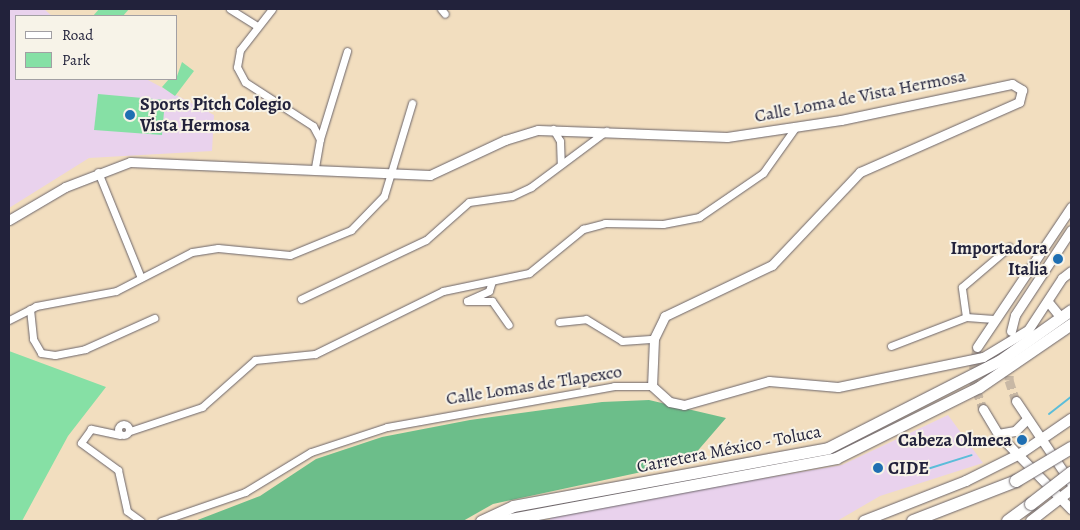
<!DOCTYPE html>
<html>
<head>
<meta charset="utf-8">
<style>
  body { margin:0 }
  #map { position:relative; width:1080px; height:530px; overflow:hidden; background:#f2debf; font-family:Alegreya,serif }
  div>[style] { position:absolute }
  .built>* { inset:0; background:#e9d2ed }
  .green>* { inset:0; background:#86e0a5 }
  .forest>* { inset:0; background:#6cbe8a }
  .stream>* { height:2px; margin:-1px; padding:0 1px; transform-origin:1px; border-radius:1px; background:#5bbdd9 }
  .tertiary-tunnel>* { height:9px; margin-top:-4.5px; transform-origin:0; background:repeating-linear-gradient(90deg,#c8b8a5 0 9px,transparent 0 13.5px) }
  .roads { filter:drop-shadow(0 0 1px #6b6469) drop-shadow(0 0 1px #6b6469) }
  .minor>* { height:7px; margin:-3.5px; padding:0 3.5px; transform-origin:3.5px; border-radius:3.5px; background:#fff }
  .minor>.ring { margin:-3.5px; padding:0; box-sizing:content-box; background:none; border:7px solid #fff; border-radius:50% }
  .tertiary>* { height:9px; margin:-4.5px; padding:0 4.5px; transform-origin:4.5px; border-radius:4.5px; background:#fff }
  .secondary>* { height:10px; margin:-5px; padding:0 5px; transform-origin:5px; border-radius:5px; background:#fff }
  .primary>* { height:11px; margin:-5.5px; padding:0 5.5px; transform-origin:5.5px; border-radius:5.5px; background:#fff }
  .motorway>* { height:12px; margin:-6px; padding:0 6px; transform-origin:6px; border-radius:6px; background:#fff }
  .bridges { filter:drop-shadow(0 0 1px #6b6469) drop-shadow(0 0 1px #6b6469) }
  .motorway-bridge>* { height:12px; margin:-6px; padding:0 6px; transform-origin:6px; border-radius:6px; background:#fff }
  .dots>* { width:14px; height:14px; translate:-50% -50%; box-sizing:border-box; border:2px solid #f7f3e8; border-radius:50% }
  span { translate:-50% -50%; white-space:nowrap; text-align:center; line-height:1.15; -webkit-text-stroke:4px #f7f3e8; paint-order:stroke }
  .street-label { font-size:18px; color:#22223b }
  .poi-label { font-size:18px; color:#22223b; font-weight:700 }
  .left { translate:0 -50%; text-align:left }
  .right { translate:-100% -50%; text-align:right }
  .frame { position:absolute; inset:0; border:10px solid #22223b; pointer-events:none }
  .legend { position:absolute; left:15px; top:15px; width:162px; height:65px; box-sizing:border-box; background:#f7f3e8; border:1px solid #a29fa3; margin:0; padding:6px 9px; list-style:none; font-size:15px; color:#22223b }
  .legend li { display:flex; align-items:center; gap:10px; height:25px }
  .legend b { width:25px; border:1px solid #a29fa3 }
</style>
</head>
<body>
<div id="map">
  <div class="built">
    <div style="clip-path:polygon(9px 9px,44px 9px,52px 16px,16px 16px,16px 79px,146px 79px,214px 115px,212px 151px,89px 158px,9px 208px)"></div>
    <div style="clip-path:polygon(948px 415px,983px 463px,880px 496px,837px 521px,550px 521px,550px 514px,842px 465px)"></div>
  </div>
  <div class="green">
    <div style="clip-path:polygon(99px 9px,129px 9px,123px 16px,93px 16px)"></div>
    <div style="clip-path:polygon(182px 62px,194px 71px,175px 96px,162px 87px,169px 79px,176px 79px)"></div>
    <div style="clip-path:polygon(98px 94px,165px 100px,162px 135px,94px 130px)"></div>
    <div style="clip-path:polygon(9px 351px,106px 387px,68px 436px,22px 521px,9px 521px)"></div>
  </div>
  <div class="forest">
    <div style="clip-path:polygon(649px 400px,726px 418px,688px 462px,493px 504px,463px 521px,195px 521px,260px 496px,316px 459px,382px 437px,470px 420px,602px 402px)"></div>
  </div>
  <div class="stream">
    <div style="left:1049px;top:414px;width:28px;rotate:-38deg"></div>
    <div style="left:921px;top:471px;width:53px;rotate:-17.4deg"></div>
  </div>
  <div class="tertiary-tunnel">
    <div style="left:1011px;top:335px;width:45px;rotate:92.5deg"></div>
    <div style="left:1009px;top:380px;width:22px;rotate:72deg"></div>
    <div style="left:977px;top:347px;width:30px;rotate:99deg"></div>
    <div style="left:972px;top:377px;width:34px;rotate:71deg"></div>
  </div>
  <div class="roads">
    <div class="minor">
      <div style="left:230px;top:9px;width:32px;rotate:32deg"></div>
      <div style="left:272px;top:9px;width:52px;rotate:128deg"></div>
      <div style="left:240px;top:50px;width:17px;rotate:100deg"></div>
      <div style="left:237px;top:67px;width:17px;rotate:62deg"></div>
      <div style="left:245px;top:82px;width:81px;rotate:32.9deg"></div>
      <div style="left:313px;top:126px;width:15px;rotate:62deg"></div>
      <div style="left:320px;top:139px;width:29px;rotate:100deg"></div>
      <div style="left:441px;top:9px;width:6px;rotate:51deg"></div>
      <div style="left:553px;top:129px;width:14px;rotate:60deg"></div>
      <div style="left:560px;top:141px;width:23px;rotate:88deg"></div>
      <div style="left:320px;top:139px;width:92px;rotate:-72.9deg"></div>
      <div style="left:98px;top:172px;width:114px;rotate:67.9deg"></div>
      <div style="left:492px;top:281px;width:10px;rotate:107deg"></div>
      <div style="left:489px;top:291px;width:24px;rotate:156deg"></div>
      <div style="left:467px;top:301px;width:25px"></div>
      <div style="left:492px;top:301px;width:29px;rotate:55deg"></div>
      <div style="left:301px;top:299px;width:138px;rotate:-25.3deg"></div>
      <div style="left:426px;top:240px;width:57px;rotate:-41.5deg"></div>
      <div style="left:469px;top:202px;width:43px;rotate:-7.9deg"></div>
      <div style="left:512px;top:196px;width:21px;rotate:-25deg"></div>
      <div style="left:531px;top:187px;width:94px;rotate:-36.7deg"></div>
      <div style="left:30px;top:309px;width:30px;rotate:84deg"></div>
      <div style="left:33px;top:339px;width:16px;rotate:60deg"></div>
      <div style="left:41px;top:353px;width:14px;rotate:8deg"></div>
      <div style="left:55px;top:355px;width:31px;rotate:-11deg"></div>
      <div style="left:85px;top:349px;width:76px;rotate:-24.2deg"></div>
      <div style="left:966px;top:317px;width:30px;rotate:-98deg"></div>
      <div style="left:962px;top:287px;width:62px;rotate:-40.4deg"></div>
      <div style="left:9px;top:320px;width:30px;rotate:-27deg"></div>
      <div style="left:36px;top:306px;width:81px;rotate:-10.6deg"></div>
      <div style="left:116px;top:291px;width:85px;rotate:-27.2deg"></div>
      <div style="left:192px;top:252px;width:26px;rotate:-9deg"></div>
      <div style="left:218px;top:248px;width:72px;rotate:5.6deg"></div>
      <div style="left:290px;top:255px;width:66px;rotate:-22.3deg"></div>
      <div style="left:351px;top:230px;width:47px;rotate:-45.9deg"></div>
      <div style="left:384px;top:196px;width:97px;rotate:-73.2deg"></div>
      <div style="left:559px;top:322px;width:27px;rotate:-6deg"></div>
      <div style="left:586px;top:319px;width:42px;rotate:31.4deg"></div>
      <div style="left:622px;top:341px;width:32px;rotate:-4deg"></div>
      <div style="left:891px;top:346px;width:80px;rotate:-21.1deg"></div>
      <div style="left:966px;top:317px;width:28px;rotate:4deg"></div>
      <div class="ring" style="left:118.5px;top:424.5px;width:4px;height:4px"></div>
      <div style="left:130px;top:431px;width:76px;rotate:-18.4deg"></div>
      <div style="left:202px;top:407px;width:71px;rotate:-41.6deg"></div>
      <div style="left:255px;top:360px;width:60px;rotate:-5.7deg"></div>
      <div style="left:315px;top:354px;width:143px;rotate:-26.2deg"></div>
      <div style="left:443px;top:291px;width:88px;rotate:-11.8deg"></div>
      <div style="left:529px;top:273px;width:70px;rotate:-39.2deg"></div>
      <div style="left:583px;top:229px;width:23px;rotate:-15deg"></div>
      <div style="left:605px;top:223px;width:58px;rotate:1deg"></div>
      <div style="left:663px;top:224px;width:37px;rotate:-11deg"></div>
      <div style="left:699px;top:217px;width:78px;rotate:-34.5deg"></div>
      <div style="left:763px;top:173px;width:55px;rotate:-54.6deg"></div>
      <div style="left:120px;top:435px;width:30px;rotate:-168deg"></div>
      <div style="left:91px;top:429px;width:17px;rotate:126deg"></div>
      <div style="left:81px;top:443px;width:46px;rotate:36.1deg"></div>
      <div style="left:118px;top:470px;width:42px;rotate:77.6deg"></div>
      <div style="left:127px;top:511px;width:17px;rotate:36deg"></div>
      <div style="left:161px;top:521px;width:89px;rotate:-19deg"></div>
      <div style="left:245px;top:492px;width:77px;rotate:-31.2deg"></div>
      <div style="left:311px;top:452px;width:80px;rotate:-18.2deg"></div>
      <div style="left:387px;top:427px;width:231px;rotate:-10.2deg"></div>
      <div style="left:614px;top:386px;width:38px"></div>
    </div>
    <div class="tertiary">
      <div style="left:9px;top:220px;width:65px;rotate:-30.5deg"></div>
      <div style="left:65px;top:187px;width:70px;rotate:-21deg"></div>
      <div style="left:130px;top:162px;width:300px;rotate:2.5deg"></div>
      <div style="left:430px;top:175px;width:83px;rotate:-25deg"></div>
      <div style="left:505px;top:140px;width:34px;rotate:-17deg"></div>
      <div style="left:538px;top:130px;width:189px;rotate:2.1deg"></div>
      <div style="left:727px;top:137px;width:115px;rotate:-8.5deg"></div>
      <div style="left:841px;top:120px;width:175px;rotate:-11.9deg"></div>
      <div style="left:1012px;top:84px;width:12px;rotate:31deg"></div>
      <div style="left:1022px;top:90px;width:12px;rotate:104deg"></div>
      <div style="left:1019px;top:102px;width:174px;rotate:156.2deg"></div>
      <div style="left:860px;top:172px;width:128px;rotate:133.4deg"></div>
      <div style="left:772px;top:265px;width:119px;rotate:154.5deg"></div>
      <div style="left:665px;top:316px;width:25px;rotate:116deg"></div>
      <div style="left:654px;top:339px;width:47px;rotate:92.4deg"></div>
      <div style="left:652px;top:386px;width:24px;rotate:42deg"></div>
      <div style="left:670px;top:402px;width:14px;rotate:12deg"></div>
      <div style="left:684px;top:405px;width:88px;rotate:-15.8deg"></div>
      <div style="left:769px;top:381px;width:69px;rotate:5deg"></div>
      <div style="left:838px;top:387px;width:148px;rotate:-11.7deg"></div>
      <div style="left:983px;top:357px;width:52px;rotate:-31deg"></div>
      <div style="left:1028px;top:330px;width:62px;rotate:-56.8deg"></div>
      <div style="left:1062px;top:278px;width:11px;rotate:-38deg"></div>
      <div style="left:1049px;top:303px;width:14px;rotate:51deg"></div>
      <div style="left:1011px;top:331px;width:16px;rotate:-76deg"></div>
      <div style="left:1015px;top:315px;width:102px;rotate:-56.6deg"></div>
      <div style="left:977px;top:347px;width:169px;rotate:-56.1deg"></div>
      <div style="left:1016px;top:401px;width:99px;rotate:56.1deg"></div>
      <div style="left:983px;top:409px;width:29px;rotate:59deg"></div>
      <div style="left:998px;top:434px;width:105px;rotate:45.8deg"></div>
      <div style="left:998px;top:434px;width:17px;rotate:-10deg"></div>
      <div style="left:1015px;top:431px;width:17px;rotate:-45deg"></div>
    </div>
    <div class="secondary">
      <div style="left:864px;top:521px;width:110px;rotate:-21.4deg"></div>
      <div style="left:966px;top:481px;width:60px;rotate:-26.6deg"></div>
      <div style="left:1020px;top:454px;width:62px;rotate:-34.5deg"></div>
      <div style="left:1031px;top:521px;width:51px;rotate:-37.8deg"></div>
    </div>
    <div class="primary">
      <div style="left:481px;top:521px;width:35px;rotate:-25deg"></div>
      <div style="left:513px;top:506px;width:320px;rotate:-10.4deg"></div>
      <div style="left:828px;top:448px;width:192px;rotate:-27deg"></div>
      <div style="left:999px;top:361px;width:88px;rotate:-35.3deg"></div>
      <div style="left:500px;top:521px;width:342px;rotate:-10.6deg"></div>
      <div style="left:836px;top:458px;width:160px;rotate:-26.4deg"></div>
      <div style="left:979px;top:387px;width:112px;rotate:-34.4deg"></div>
    </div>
    <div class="motorway">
      <div style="left:913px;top:521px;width:110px;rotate:-21.2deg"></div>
      <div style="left:1008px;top:521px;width:29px;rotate:-36deg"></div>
    </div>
  </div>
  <div class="bridges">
    <div class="motorway-bridge">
      <div style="left:1016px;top:481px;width:64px;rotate:-31deg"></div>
      <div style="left:1031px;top:504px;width:51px;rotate:-37.8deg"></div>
    </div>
  </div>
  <div class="dots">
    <div style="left:130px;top:115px;background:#1f6fb2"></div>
    <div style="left:1058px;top:259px;background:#1f6fb2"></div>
    <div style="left:1022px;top:440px;background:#1f6fb2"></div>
    <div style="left:878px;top:468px;background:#1f6fb2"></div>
  </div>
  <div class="street-label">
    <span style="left:860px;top:96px;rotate:-11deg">Calle Loma de Vista Hermosa</span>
    <span style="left:534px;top:385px;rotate:-9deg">Calle Lomas de Tlapexco</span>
    <span style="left:729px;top:449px;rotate:-11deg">Carretera México - Toluca</span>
  </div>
  <div class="poi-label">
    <span class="left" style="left:140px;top:115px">Sports Pitch Colegio<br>Vista Hermosa</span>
    <span class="right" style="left:1048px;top:259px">Importadora<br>Italia</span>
    <span class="right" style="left:1012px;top:440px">Cabeza Olmeca</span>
    <span class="left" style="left:888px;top:468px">CIDE</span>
  </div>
  <div class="frame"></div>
  <ul class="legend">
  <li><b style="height:6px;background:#fff"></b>Road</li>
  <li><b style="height:14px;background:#86e0a5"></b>Park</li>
  </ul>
</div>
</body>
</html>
